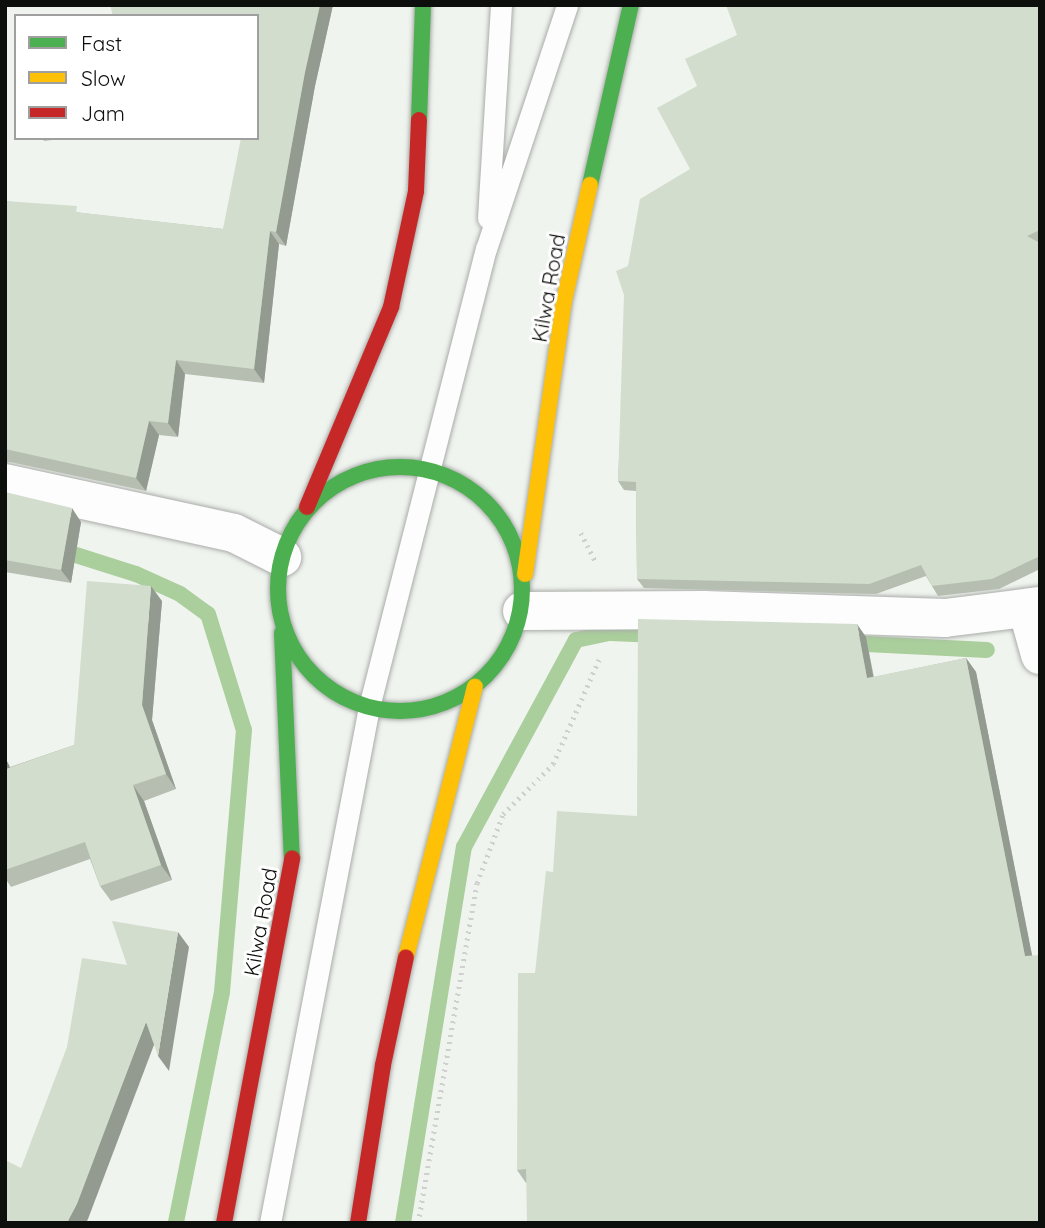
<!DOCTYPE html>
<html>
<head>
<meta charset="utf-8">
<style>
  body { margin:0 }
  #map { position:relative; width:1045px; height:1228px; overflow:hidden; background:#f0f4ef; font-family:Quicksand,sans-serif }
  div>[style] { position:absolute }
  .stream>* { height:16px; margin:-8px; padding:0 8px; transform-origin:8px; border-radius:8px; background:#aace9c }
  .path>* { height:4.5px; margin-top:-2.25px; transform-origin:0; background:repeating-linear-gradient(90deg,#cecfce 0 2px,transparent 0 7px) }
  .roads { filter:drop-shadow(0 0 2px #a9aca8) drop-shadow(0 0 2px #a9aca8) }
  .lane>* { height:21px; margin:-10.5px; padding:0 10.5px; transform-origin:10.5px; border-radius:10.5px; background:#fdfdfd }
  .street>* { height:38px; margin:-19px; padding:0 19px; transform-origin:19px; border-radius:19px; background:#fdfdfd }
  .fast>* { height:16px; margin:-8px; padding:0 8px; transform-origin:8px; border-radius:8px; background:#4caf50 }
  .fast>.ring { margin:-8px; padding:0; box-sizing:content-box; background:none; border:16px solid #4caf50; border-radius:50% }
  .slow>* { height:16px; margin:-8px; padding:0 8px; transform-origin:8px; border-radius:8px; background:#ffc107 }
  .jam>* { height:16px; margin:-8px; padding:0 8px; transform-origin:8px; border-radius:8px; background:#c62828 }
  .wall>* { inset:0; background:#b5beb0 }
  .shaded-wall>* { inset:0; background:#939b90 }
  .building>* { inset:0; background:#d2ddcd }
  span { translate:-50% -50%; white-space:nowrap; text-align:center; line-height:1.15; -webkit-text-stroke:6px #fff; paint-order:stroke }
  .street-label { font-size:21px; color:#0d0f0c }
  .frame { position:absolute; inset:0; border:7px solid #0d0f0c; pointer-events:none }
  .legend { position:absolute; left:14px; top:14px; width:245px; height:126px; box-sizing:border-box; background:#fff; border:2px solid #9e9f9e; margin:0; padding:9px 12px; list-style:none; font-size:21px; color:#0d0f0c }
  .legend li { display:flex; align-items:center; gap:14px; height:35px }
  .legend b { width:35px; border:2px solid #9e9f9e }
</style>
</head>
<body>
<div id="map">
  <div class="stream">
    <div style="left:57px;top:549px;width:83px;rotate:17.6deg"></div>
    <div style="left:136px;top:574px;width:48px;rotate:24.4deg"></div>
    <div style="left:180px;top:594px;width:34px;rotate:36deg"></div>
    <div style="left:208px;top:614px;width:121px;rotate:72.8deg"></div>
    <div style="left:244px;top:730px;width:263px;rotate:94.8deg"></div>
    <div style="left:222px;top:992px;width:236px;rotate:101.3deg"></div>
    <div style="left:846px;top:643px;width:141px;rotate:2.8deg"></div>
    <div style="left:403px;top:1223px;width:381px;rotate:-80.8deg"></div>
    <div style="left:464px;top:847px;width:235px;rotate:-61.6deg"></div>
    <div style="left:576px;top:640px;width:35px;rotate:-12deg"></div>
    <div style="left:610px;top:633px;width:49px;rotate:2.3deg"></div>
  </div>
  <div class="path">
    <div style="left:581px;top:533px;width:34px;rotate:63deg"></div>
    <div style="left:418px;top:1223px;width:345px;rotate:-80.2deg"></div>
    <div style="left:477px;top:883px;width:74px;rotate:-69.4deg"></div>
    <div style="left:503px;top:814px;width:71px;rotate:-45deg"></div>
    <div style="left:553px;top:764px;width:115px;rotate:-66.3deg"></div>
  </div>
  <div class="roads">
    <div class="lane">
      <div style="left:488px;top:218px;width:213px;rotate:-86.5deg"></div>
      <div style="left:270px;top:1223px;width:525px;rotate:-79.14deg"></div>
      <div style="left:369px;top:707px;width:473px;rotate:-75.7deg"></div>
      <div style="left:486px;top:249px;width:257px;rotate:-71.6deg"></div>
    </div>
    <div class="street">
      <div style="left:5px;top:483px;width:234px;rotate:12.3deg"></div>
      <div style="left:234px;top:533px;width:54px;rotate:26.6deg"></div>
      <div style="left:1027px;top:608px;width:49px;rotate:74.5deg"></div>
      <div style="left:522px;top:611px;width:182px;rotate:-0.3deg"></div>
      <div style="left:704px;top:610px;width:241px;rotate:1.9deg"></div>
      <div style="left:945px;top:618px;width:96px;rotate:-7.2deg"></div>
    </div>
    <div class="fast">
      <div style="left:419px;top:120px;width:115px;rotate:-88deg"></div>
      <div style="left:590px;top:185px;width:185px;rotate:-77.2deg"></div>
      <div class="ring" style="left:278px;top:467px;width:228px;height:228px"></div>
      <div style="left:282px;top:633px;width:225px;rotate:87.5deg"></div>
    </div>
    <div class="slow">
      <div style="left:525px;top:574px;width:276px;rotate:-81.9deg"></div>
      <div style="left:564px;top:301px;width:119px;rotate:-77.4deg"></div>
      <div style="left:406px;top:957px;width:279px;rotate:-75.7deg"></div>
    </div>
    <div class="jam">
      <div style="left:307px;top:507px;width:217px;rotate:-67.2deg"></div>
      <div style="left:391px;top:307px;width:119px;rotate:-77.8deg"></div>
      <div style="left:416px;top:191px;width:71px;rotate:-87.6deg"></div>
      <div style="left:224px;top:1223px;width:371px;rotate:-79.4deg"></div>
      <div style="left:358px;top:1223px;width:160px;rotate:-81deg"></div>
      <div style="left:383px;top:1065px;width:110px;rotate:-78deg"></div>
    </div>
  </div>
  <div class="wall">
    <div style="clip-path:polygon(110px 5px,333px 5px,315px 86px,286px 246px,279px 244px,264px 383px,185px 374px,178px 437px,159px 435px,146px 491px,10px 462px,5px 463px,5px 201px,82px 213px,223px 229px,257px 138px,257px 16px)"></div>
    <div style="clip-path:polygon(1040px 5px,1040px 569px,999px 589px,938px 596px,926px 576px,876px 594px,644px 588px,637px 579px,636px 491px,624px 490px,618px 481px,628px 266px,690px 169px,697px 86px,737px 35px)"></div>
    <div style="clip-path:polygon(42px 138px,69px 138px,44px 141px)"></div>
    <div style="clip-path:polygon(5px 492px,81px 522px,71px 583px,5px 572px)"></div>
    <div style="clip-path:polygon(162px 601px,152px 720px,176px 789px,144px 801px,172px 880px,111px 901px,100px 886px,90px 859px,11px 887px,5px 878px,5px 758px,10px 767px,74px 745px)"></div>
    <div style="clip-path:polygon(866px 637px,874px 677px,966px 658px,976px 672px,1032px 956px,526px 1183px,517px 1170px,535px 973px,637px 816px)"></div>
  </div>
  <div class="shaded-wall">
    <div style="clip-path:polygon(320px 5px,333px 5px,315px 86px,286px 246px,276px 232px,305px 72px)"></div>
    <div style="clip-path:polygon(270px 231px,279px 244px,264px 383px,254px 369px)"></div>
    <div style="clip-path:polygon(176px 360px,185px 374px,178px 437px,168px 423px)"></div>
    <div style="clip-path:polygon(149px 421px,159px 435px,146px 491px,136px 478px)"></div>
    <div style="clip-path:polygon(72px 508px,81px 522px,71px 583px,61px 570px)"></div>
    <div style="clip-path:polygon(151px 586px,162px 601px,152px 720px,176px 789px,166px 774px,142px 705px)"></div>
    <div style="clip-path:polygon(857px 624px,866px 637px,876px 692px,867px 678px)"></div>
    <div style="clip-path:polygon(966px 658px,976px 672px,1035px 970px,1025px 956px)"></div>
    <div style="clip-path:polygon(5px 758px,8px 763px,17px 784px,5px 766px)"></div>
    <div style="clip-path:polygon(133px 785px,144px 801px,172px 880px,161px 865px)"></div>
    <div style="clip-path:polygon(178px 932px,189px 947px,169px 1071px,158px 1056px)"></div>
    <div style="clip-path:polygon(146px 1022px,157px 1037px,88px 1219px,86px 1223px,67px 1223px)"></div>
  </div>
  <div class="building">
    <div style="clip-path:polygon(110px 5px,320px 5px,305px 72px,276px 232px,270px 231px,254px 369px,176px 360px,168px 423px,149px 421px,136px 478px,5px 449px,5px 201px,77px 206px,76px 212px,223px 229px,241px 138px,257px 138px,257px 16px,113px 16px)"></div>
    <div style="clip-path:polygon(726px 5px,1040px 5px,1040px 230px,1027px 236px,1040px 243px,1040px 556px,992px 579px,932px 586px,921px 565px,869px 584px,637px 579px,636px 482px,618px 481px,624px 295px,616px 271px,628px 266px,640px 199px,690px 169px,657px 108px,697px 86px,685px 59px,737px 35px)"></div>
    <div style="clip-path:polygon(5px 492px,72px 508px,61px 570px,5px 560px)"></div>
    <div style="clip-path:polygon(87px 581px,151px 586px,142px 705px,166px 774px,133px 785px,161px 865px,100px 886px,85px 842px,5px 870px,5px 766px,6px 769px,74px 745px)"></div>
    <div style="clip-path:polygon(638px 619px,857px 624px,867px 678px,966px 658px,1025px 956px,1040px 955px,1040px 1223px,527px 1223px,526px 1169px,517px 1170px,518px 973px,535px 973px,546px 871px,553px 872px,557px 811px,637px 816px)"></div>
    <div style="clip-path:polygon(112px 921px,178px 932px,158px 1056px,146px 1022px,77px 1204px,67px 1223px,5px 1223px,5px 1160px,21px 1168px,67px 1047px,82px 958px,127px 965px)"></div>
  </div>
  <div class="street-label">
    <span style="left:548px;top:288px;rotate:-80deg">Kilwa Road</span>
    <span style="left:260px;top:922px;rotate:-80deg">Kilwa Road</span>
  </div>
  <div class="frame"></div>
  <ul class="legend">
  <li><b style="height:9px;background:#4caf50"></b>Fast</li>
  <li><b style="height:9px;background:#ffc107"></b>Slow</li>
  <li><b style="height:9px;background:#c62828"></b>Jam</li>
  </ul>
</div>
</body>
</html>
